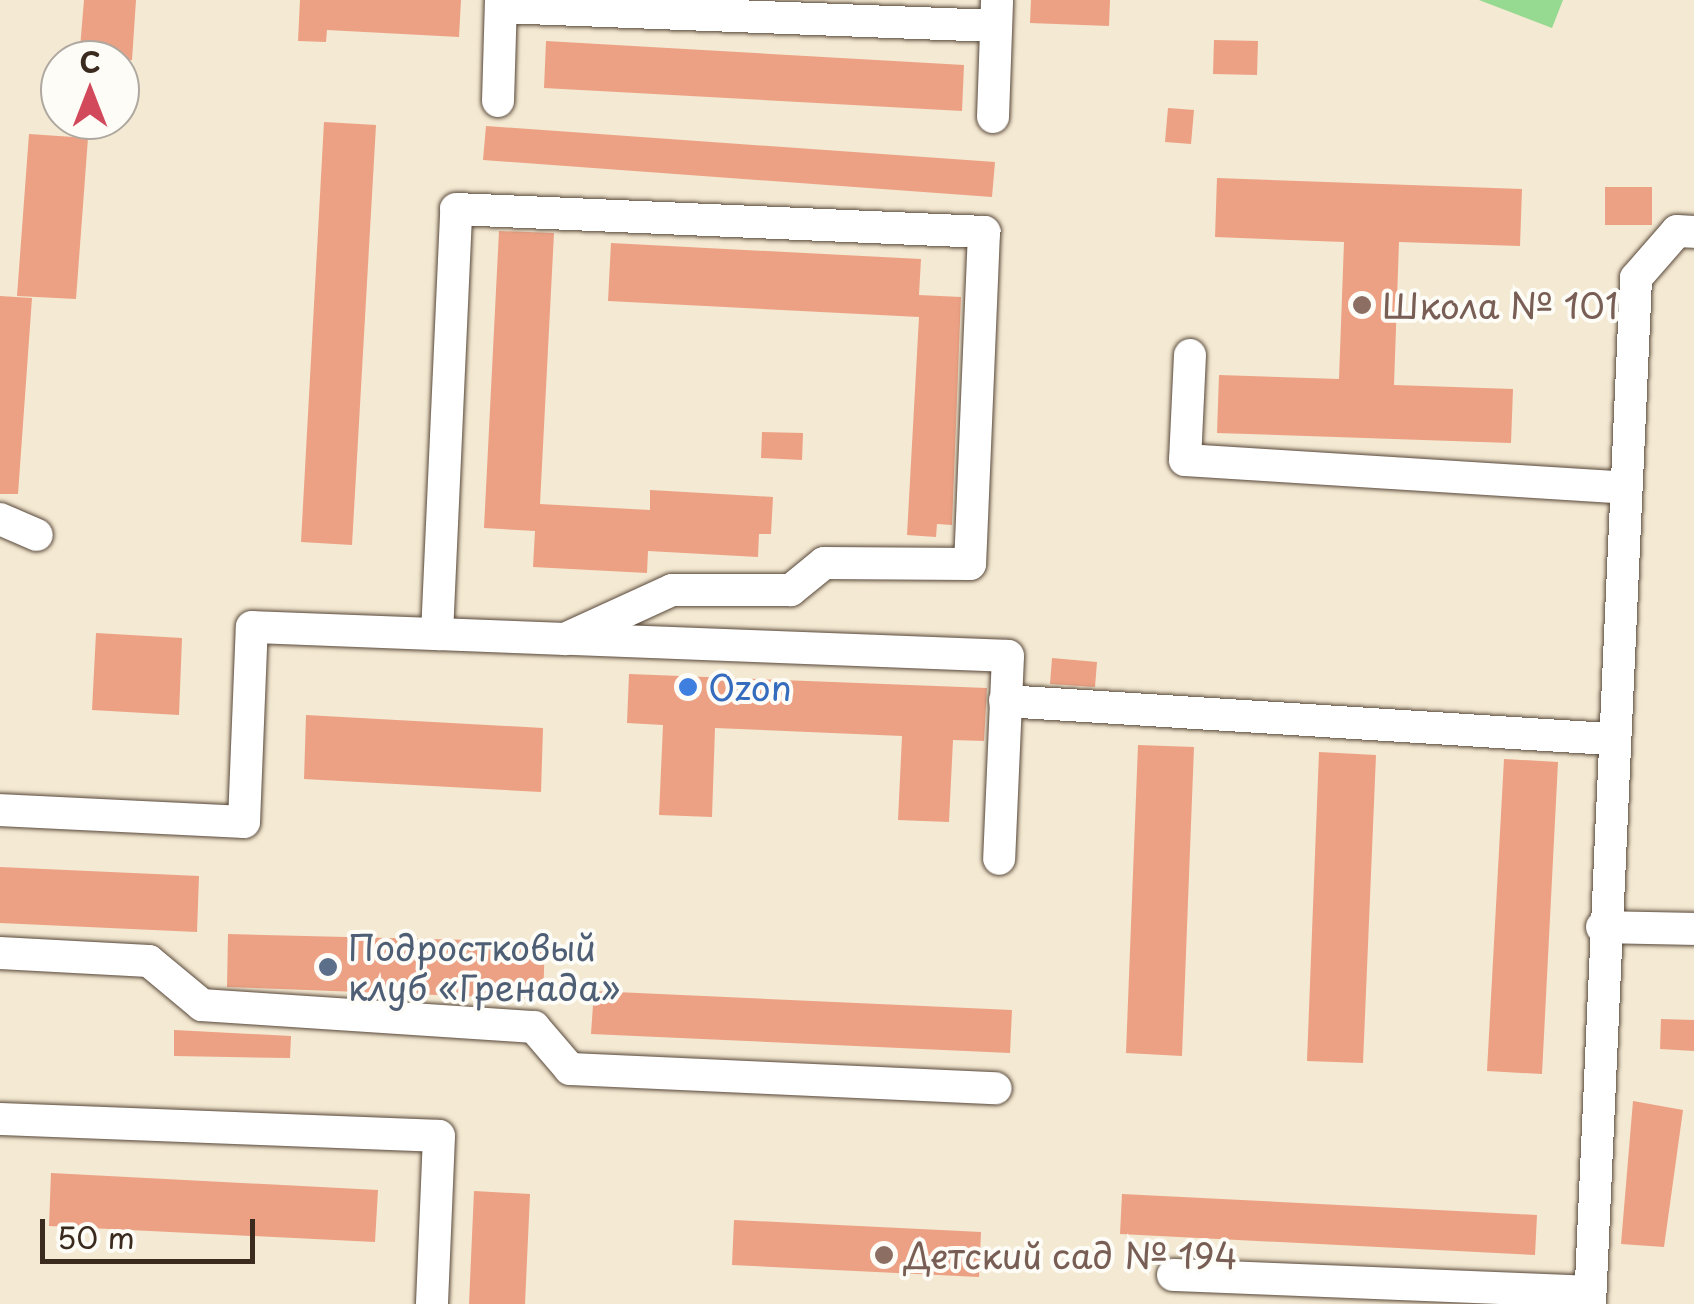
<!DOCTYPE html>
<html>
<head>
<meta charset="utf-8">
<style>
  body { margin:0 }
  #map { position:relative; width:1694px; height:1304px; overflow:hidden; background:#f4e9d2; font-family:"Playpen Sans",sans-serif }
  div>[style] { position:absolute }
  .green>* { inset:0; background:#96d991 }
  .building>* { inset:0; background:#eca184 }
  .roads { filter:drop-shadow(0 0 2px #574739) drop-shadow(0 0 2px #574739) }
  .minor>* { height:32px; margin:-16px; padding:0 16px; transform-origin:16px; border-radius:16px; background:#fff }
  .dots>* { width:28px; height:28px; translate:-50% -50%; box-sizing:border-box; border:5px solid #fdfcf7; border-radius:50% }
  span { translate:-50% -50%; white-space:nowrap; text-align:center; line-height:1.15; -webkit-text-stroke:8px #fdfcf7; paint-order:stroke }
  .education-label { font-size:35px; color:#785e54 }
  .left { translate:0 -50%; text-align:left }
  .shop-label { font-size:35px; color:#366cbe }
  .service-label { font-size:35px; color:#4e5e75 }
  .north { position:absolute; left:40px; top:40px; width:100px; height:100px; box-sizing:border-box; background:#fdfcf7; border:2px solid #afa8a0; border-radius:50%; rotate:0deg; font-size:28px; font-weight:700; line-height:40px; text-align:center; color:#3b2a1e }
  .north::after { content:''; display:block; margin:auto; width:35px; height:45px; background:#d1495b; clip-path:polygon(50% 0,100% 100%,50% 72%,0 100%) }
  .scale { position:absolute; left:40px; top:1219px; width:215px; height:45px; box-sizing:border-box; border:5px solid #3b2a1e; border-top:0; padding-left:12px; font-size:30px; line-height:35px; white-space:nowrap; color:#3b2a1e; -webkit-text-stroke:8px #fdfcf7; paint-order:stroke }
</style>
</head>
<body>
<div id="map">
  <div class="green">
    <div style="clip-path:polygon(1479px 0,1563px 0,1552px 28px)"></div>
  </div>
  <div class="building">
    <div style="clip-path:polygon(84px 0,136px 0,132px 60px,79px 60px)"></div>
    <div style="clip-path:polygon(300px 0,461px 0,459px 37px,327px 30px,326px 42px,298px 41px)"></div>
    <div style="clip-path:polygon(1031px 0,1110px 0,1109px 26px,1030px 23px)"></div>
    <div style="clip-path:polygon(1214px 40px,1258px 41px,1257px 75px,1213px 74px)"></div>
    <div style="clip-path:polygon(546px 41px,964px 65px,962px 111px,544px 88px)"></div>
    <div style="clip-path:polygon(1168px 108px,1194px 110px,1191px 144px,1165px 142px)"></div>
    <div style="clip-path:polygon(324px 122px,376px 125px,352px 545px,301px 542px)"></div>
    <div style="clip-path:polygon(486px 126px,995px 162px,992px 197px,483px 160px)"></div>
    <div style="clip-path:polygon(29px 134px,88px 138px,76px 299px,17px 296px)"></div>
    <div style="clip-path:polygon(1217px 178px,1522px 189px,1520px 246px,1399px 242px,1394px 385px,1513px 389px,1511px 443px,1217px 433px,1219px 375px,1339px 379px,1344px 242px,1215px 237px)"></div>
    <div style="clip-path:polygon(1605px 187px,1652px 187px,1652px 225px,1605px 225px)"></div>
    <div style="clip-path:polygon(499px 231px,554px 233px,540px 504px,650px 510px,650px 490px,773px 497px,771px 534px,759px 534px,758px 557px,648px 551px,647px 573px,533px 567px,535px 531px,484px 528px)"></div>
    <div style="clip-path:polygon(611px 243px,921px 259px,919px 295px,961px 297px,952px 525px,937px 524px,936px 537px,907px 535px,919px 317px,608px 301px)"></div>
    <div style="clip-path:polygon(0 296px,32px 298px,18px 494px,0 494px)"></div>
    <div style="clip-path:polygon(762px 432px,803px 433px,802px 460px,761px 458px)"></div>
    <div style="clip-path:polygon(96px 633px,182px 638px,179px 715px,92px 710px)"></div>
    <div style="clip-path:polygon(1052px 658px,1097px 662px,1095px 687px,1050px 684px)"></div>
    <div style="clip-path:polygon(629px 674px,987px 688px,984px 741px,953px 740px,949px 822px,898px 820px,902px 736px,715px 728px,712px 817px,659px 815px,663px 725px,627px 723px)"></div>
    <div style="clip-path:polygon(306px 715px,543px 728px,541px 792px,304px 779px)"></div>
    <div style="clip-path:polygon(1138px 745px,1194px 747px,1182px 1056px,1126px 1053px)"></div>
    <div style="clip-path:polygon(1319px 752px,1376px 755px,1363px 1063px,1307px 1061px)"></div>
    <div style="clip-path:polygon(1504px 759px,1558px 762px,1542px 1074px,1487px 1071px)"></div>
    <div style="clip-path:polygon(0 867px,199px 876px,197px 932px,0 923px)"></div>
    <div style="clip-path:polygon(228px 934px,545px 942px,543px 999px,227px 987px)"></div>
    <div style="clip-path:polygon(594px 991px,1012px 1010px,1010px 1053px,591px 1034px)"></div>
    <div style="clip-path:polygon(1661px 1019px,1694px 1020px,1694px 1051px,1660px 1049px)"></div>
    <div style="clip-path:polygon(174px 1030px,291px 1036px,290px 1058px,174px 1056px)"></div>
    <div style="clip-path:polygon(1633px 1101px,1683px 1110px,1664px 1247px,1621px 1244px)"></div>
    <div style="clip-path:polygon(51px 1173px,378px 1190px,375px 1242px,49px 1226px)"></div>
    <div style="clip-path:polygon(474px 1191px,530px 1194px,525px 1304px,469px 1304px)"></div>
    <div style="clip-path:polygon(1122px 1194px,1537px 1215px,1535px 1255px,1120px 1234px)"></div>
    <div style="clip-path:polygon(734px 1220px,981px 1232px,979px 1277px,732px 1265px)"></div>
  </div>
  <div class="roads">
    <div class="minor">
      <div style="left:501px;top:7px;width:495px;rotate:2.2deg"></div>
      <div style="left:498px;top:101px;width:101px;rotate:-88.3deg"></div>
      <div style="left:993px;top:117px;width:117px;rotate:-88deg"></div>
      <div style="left:1190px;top:355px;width:105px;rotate:92.7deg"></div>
      <div style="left:1185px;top:460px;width:442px;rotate:3.6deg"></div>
      <div style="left:0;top:519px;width:40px;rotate:23.4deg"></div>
      <div style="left:571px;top:639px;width:437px;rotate:2.2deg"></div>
      <div style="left:1008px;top:656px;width:203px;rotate:92.5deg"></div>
      <div style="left:1005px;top:701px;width:605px;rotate:3.6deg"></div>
      <div style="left:0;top:810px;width:244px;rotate:2.8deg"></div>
      <div style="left:244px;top:822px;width:195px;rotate:-87.7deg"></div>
      <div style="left:252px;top:627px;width:185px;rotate:2.2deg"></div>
      <div style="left:437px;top:634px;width:425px;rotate:-87.4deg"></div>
      <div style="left:456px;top:209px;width:529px;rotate:2.49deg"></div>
      <div style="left:984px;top:232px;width:332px;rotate:92.4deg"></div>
      <div style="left:970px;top:564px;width:146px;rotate:-179.6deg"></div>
      <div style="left:824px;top:563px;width:43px;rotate:140.7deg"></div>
      <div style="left:791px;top:590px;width:119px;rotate:180deg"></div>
      <div style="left:672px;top:590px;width:118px;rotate:155.4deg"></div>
      <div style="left:565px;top:639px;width:128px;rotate:-177.8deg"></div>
      <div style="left:1602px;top:927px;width:92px;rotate:1.2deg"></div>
      <div style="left:0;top:953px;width:149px;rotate:3.1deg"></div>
      <div style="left:149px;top:961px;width:69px;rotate:39.7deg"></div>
      <div style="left:202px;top:1005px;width:333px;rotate:3.8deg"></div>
      <div style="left:534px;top:1027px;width:55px;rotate:49.4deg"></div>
      <div style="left:570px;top:1069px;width:426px;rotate:2.6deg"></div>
      <div style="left:0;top:1119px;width:439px;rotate:2.2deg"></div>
      <div style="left:439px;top:1136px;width:168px;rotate:92.4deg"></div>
      <div style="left:1173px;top:1275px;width:417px;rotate:2.3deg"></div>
      <div style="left:1590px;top:1304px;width:1027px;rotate:-87.43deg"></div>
      <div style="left:1636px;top:278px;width:62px;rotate:-48.9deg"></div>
      <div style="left:1677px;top:231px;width:17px;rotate:3deg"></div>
    </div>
  </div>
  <div class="dots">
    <div style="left:1362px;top:305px;background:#8d6e63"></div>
    <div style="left:688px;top:687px;background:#3f7fe0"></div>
    <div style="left:328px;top:967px;background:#5c6f8a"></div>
    <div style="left:884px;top:1255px;background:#8d6e63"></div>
  </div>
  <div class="education-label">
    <span class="left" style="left:1382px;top:305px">Школа № 101</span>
    <span class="left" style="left:904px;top:1255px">Детский сад № 194</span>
  </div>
  <div class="shop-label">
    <span class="left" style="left:708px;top:687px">Ozon</span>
  </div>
  <div class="service-label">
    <span class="left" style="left:348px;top:967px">Подростковый<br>клуб «Гренада»</span>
  </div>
  <div class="north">С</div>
  <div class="scale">50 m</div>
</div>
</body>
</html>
